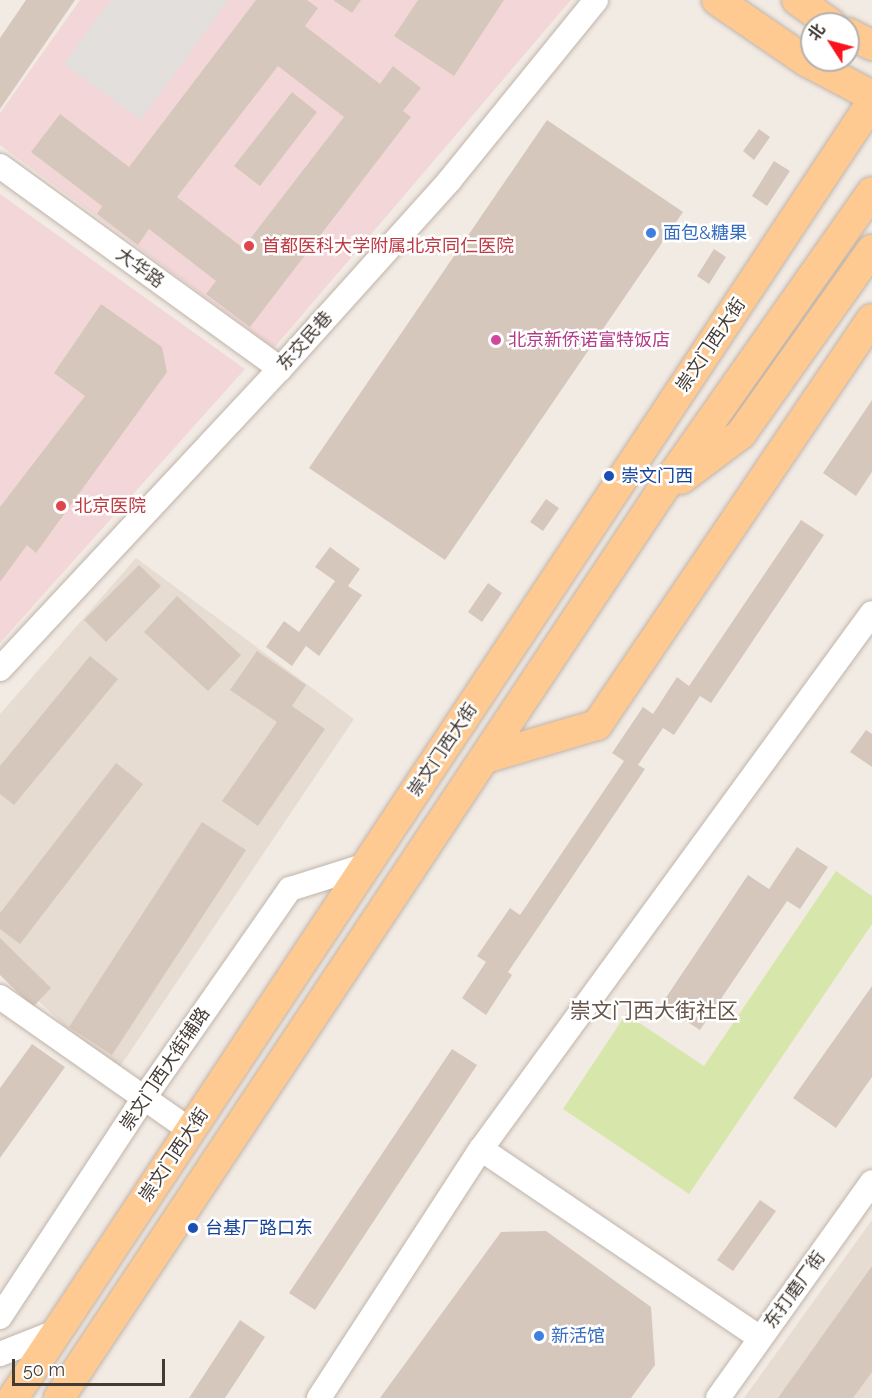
<!DOCTYPE html>
<html>
<head>
<meta charset="utf-8">
<style>
  body { margin:0 }
  #map { position:relative; width:872px; height:1398px; overflow:hidden; background:#f2ebe4; font-family:Raleway,"Noto Sans SC",sans-serif }
  div>[style] { position:absolute }
  .residential>* { inset:0; background:#e6dcd2 }
  .medical>* { inset:0; background:#f3d7d8 }
  .green>* { inset:0; background:#d7e7ac }
  .parking>* { inset:0; background:#e2dfdc }
  .building>* { inset:0; background:#d6c7bc }
  .roads { filter:drop-shadow(0 0 2px #c0b4aa) drop-shadow(0 0 2px #c0b4aa) }
  .minor>* { height:24px; margin:-12px; padding:0 12px; transform-origin:12px; border-radius:12px; background:#fff }
  .major>* { height:30px; margin:-15px; padding:0 15px; transform-origin:15px; border-radius:15px; background:#feca91 }
  .dots>* { width:16px; height:16px; translate:-50% -50%; box-sizing:border-box; border:3px solid #fff; border-radius:50% }
  span { translate:-50% -50%; white-space:nowrap; text-align:center; line-height:1.15; -webkit-text-stroke:5px #fff; paint-order:stroke }
  .shop-label { font-size:18px; color:#366cbe }
  .left { translate:0 -50%; text-align:left }
  .health-label { font-size:18px; color:#be3a42 }
  .street-label { font-size:18px; color:#443b34 }
  .hotel-label { font-size:18px; color:#b23c85 }
  .transit-label { font-size:18px; color:#164399 }
  .quarter-label { font-size:21px; color:#67564b }
  .north { position:absolute; left:800px; top:12px; width:60px; height:60px; box-sizing:border-box; background:#fff; border:2px solid #b4b1ae; border-radius:50%; rotate:306deg; font-size:16px; font-weight:700; line-height:24px; text-align:center; color:#443b34 }
  .north::after { content:''; display:block; margin:auto; width:21px; height:27px; background:#f9141d; clip-path:polygon(50% 0,100% 100%,50% 72%,0 100%) }
  .scale { position:absolute; left:12px; top:1359px; width:153px; height:27px; box-sizing:border-box; border:3px solid #443b34; border-top:0; padding-left:8px; font-size:18px; line-height:21px; white-space:nowrap; color:#443b34; -webkit-text-stroke:4px #fff; paint-order:stroke }
</style>
</head>
<body>
<div id="map">
  <div class="residential">
    <div style="clip-path:polygon(136px 558px,354px 719px,119px 1068px,92px 1052px,0 964px,0 714px)"></div>
    <div style="clip-path:polygon(872px 1220px,872px 1398px,744px 1398px)"></div>
  </div>
  <div class="medical">
    <div style="clip-path:polygon(80px 0,571px 0,274px 348px,0 145px,0 113px)"></div>
    <div style="clip-path:polygon(0 194px,245px 369px,0 643px)"></div>
  </div>
  <div class="green">
    <div style="clip-path:polygon(836px 871px,872px 896px,872px 924px,689px 1194px,563px 1109px,626px 1014px,704px 1066px)"></div>
  </div>
  <div class="parking">
    <div style="clip-path:polygon(111px 0,228px 0,141px 120px,64px 64px)"></div>
  </div>
  <div class="building">
    <div style="clip-path:polygon(26px 0,75px 0,0 109px,0 38px)"></div>
    <div style="clip-path:polygon(evenodd,256px 0,307px 0,318px 8px,305px 26px,380px 84px,393px 66px,421px 88px,403px 111px,411px 117px,250px 327px,206px 294px,216px 281px,149px 229px,138px 245px,97px 214px,102px 206px,31px 152px,60px 114px,129px 167px,256px 0,278px 66px,344px 117px,243px 248px,177px 197px,278px 66px)"></div>
    <div style="clip-path:polygon(333px 0,361px 0,352px 13px)"></div>
    <div style="clip-path:polygon(418px 0,504px 0,454px 76px,394px 36px)"></div>
    <div style="clip-path:polygon(292px 92px,317px 112px,260px 186px,234px 166px)"></div>
    <div style="clip-path:polygon(547px 120px,683px 212px,445px 560px,309px 468px)"></div>
    <div style="clip-path:polygon(759px 129px,770px 137px,754px 160px,743px 151px)"></div>
    <div style="clip-path:polygon(774px 161px,790px 171px,767px 206px,752px 196px)"></div>
    <div style="clip-path:polygon(714px 249px,726px 257px,709px 284px,697px 276px)"></div>
    <div style="clip-path:polygon(101px 304px,162px 347px,167px 372px,36px 553px,27px 545px,0 582px,0 507px,85px 396px,54px 373px)"></div>
    <div style="clip-path:polygon(872px 400px,872px 472px,856px 496px,823px 473px)"></div>
    <div style="clip-path:polygon(546px 499px,559px 508px,543px 531px,530px 522px)"></div>
    <div style="clip-path:polygon(801px 520px,824px 535px,711px 703px,700px 696px,674px 735px,663px 728px,638px 765px,645px 769px,508px 972px,512px 975px,486px 1015px,462px 998px,486px 962px,477px 956px,510px 908px,520px 915px,624px 761px,612px 753px,643px 707px,653px 714px,677px 677px,689px 686px)"></div>
    <div style="clip-path:polygon(330px 547px,360px 569px,348px 586px,362px 595px,319px 656px,306px 646px,292px 666px,266px 647px,284px 621px,299px 632px,335px 581px,315px 567px)"></div>
    <div style="clip-path:polygon(139px 565px,161px 586px,106px 642px,84px 620px)"></div>
    <div style="clip-path:polygon(488px 583px,502px 593px,482px 622px,468px 612px)"></div>
    <div style="clip-path:polygon(177px 596px,241px 655px,208px 691px,144px 632px)"></div>
    <div style="clip-path:polygon(257px 651px,306px 685px,292px 706px,325px 729px,258px 826px,222px 801px,277px 722px,230px 690px)"></div>
    <div style="clip-path:polygon(90px 656px,118px 679px,14px 805px,0 794px,0 766px)"></div>
    <div style="clip-path:polygon(866px 730px,872px 734px,872px 767px,850px 752px)"></div>
    <div style="clip-path:polygon(116px 763px,143px 784px,20px 944px,0 929px,0 913px)"></div>
    <div style="clip-path:polygon(202px 822px,246px 850px,112px 1055px,69px 1027px)"></div>
    <div style="clip-path:polygon(797px 847px,828px 867px,800px 909px,787px 901px,700px 1030px,661px 1005px,748px 875px,769px 889px)"></div>
    <div style="clip-path:polygon(0 938px,51px 988px,33px 1007px,0 975px)"></div>
    <div style="clip-path:polygon(872px 986px,872px 1077px,836px 1128px,793px 1098px)"></div>
    <div style="clip-path:polygon(32px 1044px,65px 1067px,0 1158px,0 1088px)"></div>
    <div style="clip-path:polygon(452px 1049px,477px 1065px,315px 1310px,289px 1293px)"></div>
    <div style="clip-path:polygon(760px 1200px,776px 1211px,733px 1271px,717px 1260px)"></div>
    <div style="clip-path:polygon(546px 1231px,651px 1307px,655px 1365px,631px 1398px,380px 1398px,501px 1232px)"></div>
    <div style="clip-path:polygon(872px 1266px,872px 1372px,853px 1398px,778px 1398px)"></div>
    <div style="clip-path:polygon(240px 1320px,265px 1337px,225px 1398px,189px 1398px)"></div>
  </div>
  <div class="roads">
    <div class="minor">
      <div style="left:0;top:166px;width:346px;rotate:35.9deg"></div>
      <div style="left:0;top:669px;width:410px;rotate:-47deg"></div>
      <div style="left:280px;top:369px;width:253px;rotate:-48deg"></div>
      <div style="left:449px;top:181px;width:233px;rotate:-50.9deg"></div>
      <div style="left:0;top:997px;width:232px;rotate:35deg"></div>
      <div style="left:481px;top:1149px;width:337px;rotate:34.1deg"></div>
      <div style="left:0;top:1317px;width:262px;rotate:-56.7deg"></div>
      <div style="left:144px;top:1098px;width:255px;rotate:-55.1deg"></div>
      <div style="left:290px;top:889px;width:80px;rotate:-17.5deg"></div>
      <div style="left:0;top:1354px;width:62px;rotate:-21.6deg"></div>
      <div style="left:319px;top:1398px;width:297px;rotate:-57deg"></div>
      <div style="left:481px;top:1149px;width:663px;rotate:-53.89deg"></div>
      <div style="left:718px;top:1398px;width:265px;rotate:-54.5deg"></div>
    </div>
    <div class="major">
      <div style="left:717px;top:0;width:108px;rotate:34.4deg"></div>
      <div style="left:806px;top:61px;width:75px;rotate:27.9deg"></div>
      <div style="left:797px;top:0;width:42px;rotate:35.2deg"></div>
      <div style="left:848px;top:33px;width:27px;rotate:27deg"></div>
      <div style="left:681px;top:479px;width:75px;rotate:-36.9deg"></div>
      <div style="left:741px;top:434px;width:226px;rotate:-54.6deg"></div>
      <div style="left:485px;top:758px;width:117px;rotate:-16.4deg"></div>
      <div style="left:597px;top:725px;width:490px;rotate:-55.9deg"></div>
      <div style="left:13px;top:1398px;width:1555px;rotate:-56.46deg"></div>
      <div style="left:59px;top:1398px;width:1084px;rotate:-56.4deg"></div>
      <div style="left:659px;top:495px;width:370px;rotate:-54.9deg"></div>
    </div>
  </div>
  <div class="dots">
    <div style="left:651px;top:233px;background:#3f7fe0"></div>
    <div style="left:249px;top:246px;background:#e0444e"></div>
    <div style="left:496px;top:340px;background:#d1479c"></div>
    <div style="left:609px;top:476px;background:#1a4fb4"></div>
    <div style="left:61px;top:506px;background:#e0444e"></div>
    <div style="left:193px;top:1228px;background:#1a4fb4"></div>
    <div style="left:539px;top:1336px;background:#3f7fe0"></div>
  </div>
  <div class="shop-label">
    <span class="left" style="left:663px;top:233px">面包&amp;糖果</span>
    <span class="left" style="left:551px;top:1336px">新活馆</span>
  </div>
  <div class="health-label">
    <span class="left" style="left:262px;top:246px">首都医科大学附属北京同仁医院</span>
    <span class="left" style="left:74px;top:506px">北京医院</span>
  </div>
  <div class="street-label">
    <span style="left:140px;top:268px;rotate:36deg">大华路</span>
    <span style="left:305px;top:341px;rotate:-48deg">东交民巷</span>
    <span style="left:711px;top:345px;rotate:-56deg">崇文门西大街</span>
    <span style="left:443px;top:750px;rotate:-56deg">崇文门西大街</span>
    <span style="left:165px;top:1069px;rotate:-56deg">崇文门西大街辅路</span>
    <span style="left:174px;top:1155px;rotate:-56deg">崇文门西大街</span>
    <span style="left:795px;top:1290px;rotate:-54deg">东打磨厂街</span>
  </div>
  <div class="hotel-label">
    <span class="left" style="left:508px;top:340px">北京新侨诺富特饭店</span>
  </div>
  <div class="transit-label">
    <span class="left" style="left:621px;top:476px">崇文门西</span>
    <span class="left" style="left:205px;top:1228px">台基厂路口东</span>
  </div>
  <div class="quarter-label">
    <span style="left:654px;top:1011px">崇文门西大街社区</span>
  </div>
  <div class="north">北</div>
  <div class="scale">50 m</div>
</div>
</body>
</html>
